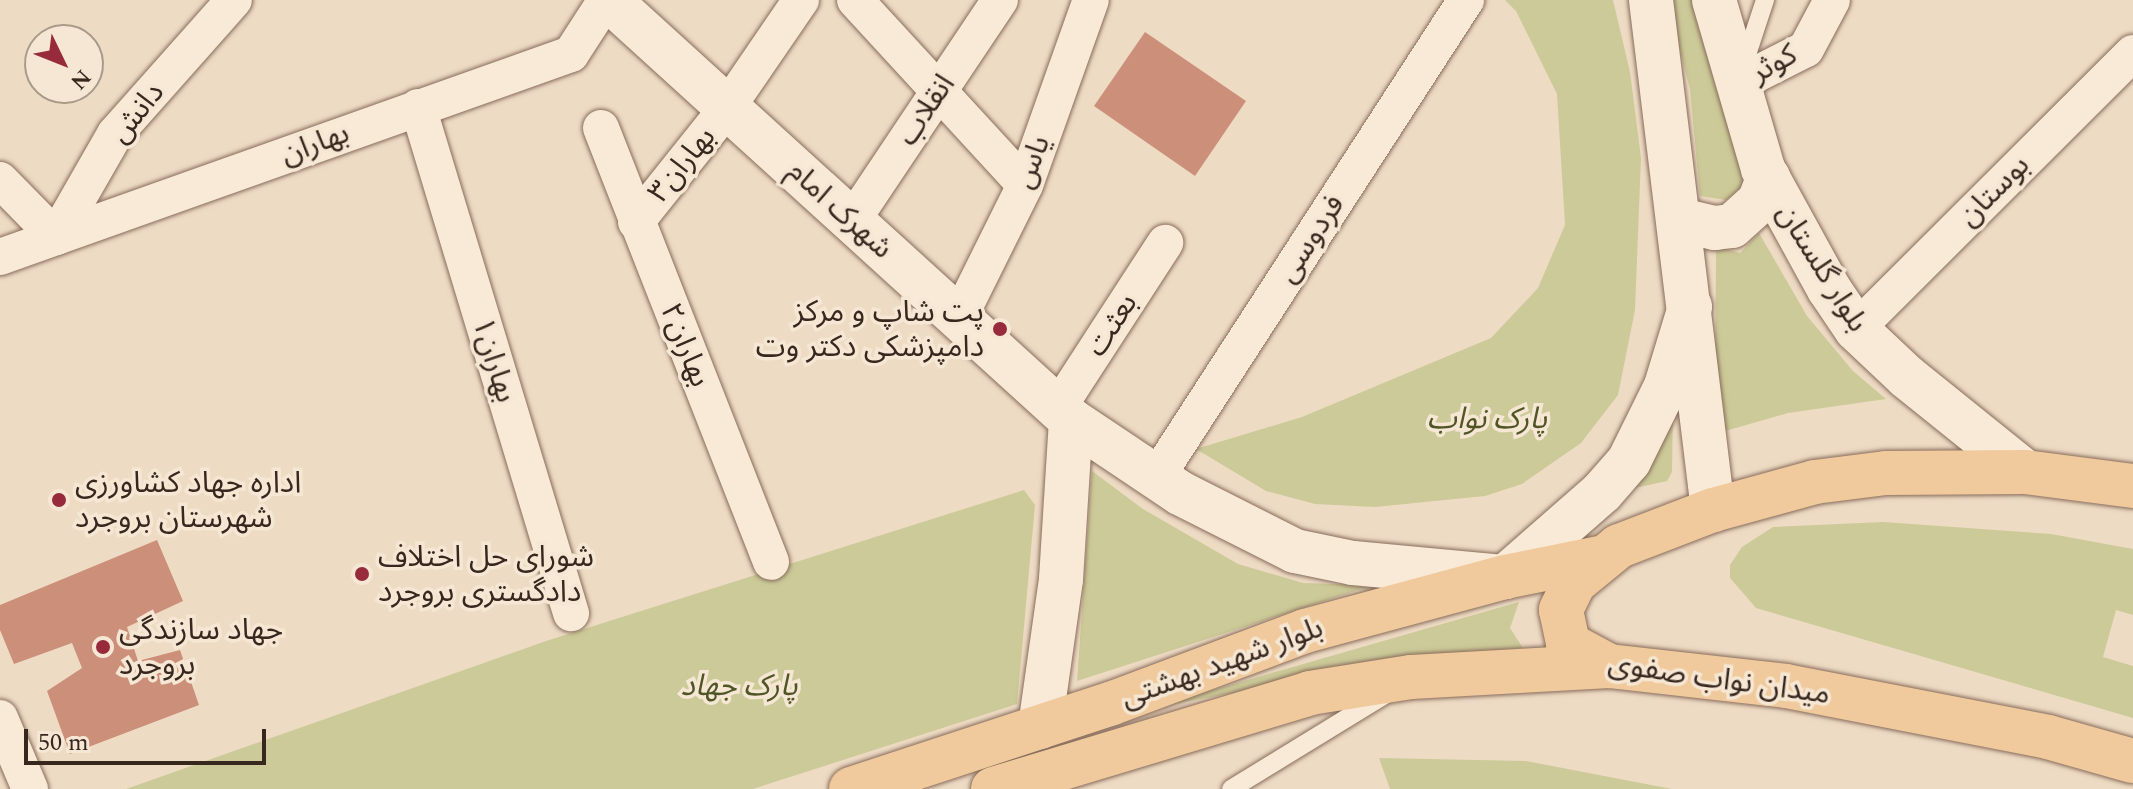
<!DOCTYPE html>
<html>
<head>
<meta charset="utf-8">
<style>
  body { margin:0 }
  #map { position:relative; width:2133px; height:789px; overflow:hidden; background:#eedbc4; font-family:Spectral,"Noto Sans Arabic",serif }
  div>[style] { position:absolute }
  .green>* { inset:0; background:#ccca98 }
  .building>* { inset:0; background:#cc907a }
  .roads { filter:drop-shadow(0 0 2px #886c5b) drop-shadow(0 0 2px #886c5b) }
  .lane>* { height:18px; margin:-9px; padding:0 9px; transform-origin:9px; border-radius:9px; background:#f8ead7 }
  .street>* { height:36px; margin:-18px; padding:0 18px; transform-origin:18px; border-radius:18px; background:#f8ead7 }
  .secondary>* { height:44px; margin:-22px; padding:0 22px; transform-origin:22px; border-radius:22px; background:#f8ead7 }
  .primary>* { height:44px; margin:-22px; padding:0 22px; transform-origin:22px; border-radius:22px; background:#f0ca9c }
  .dots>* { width:22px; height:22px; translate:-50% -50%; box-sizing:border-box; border:4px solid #f5e7d4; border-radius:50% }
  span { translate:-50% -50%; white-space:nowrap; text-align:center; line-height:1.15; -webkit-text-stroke:7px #f5e7d4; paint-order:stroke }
  .street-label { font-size:30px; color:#38271e }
  .poi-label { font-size:30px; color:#38271e }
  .right { translate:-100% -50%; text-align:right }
  .left { translate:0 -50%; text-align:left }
  .park-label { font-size:30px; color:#505525; font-style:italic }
  .north { position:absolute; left:24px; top:24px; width:80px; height:80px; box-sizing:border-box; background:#f5e7d4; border:2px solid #a99a8b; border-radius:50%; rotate:133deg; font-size:22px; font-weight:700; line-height:32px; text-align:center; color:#38271e }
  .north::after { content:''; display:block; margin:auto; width:28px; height:36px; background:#972b3b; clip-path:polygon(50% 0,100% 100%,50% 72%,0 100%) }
  .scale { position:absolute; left:24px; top:729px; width:242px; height:36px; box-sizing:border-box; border:4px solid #38271e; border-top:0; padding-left:10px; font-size:24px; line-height:28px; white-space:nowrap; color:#38271e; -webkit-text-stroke:6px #f5e7d4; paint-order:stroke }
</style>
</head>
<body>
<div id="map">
  <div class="green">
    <div style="clip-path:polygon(1505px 0,1613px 0,1630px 72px,1641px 158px,1635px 310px,1618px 395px,1581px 443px,1522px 484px,1485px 496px,1375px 507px,1315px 504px,1266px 491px,1196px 449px,1302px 417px,1491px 338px,1538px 288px,1565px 225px,1557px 94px,1516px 11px)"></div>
    <div style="clip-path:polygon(1667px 0,1694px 0,1744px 185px,1726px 200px,1700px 196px,1690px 89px)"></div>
    <div style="clip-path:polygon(1759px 233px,1807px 316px,1853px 371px,1886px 399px,1788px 413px,1715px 434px,1716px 246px,1740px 253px)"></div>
    <div style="clip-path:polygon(1673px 409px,1672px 472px,1667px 481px,1621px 491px)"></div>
    <div style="clip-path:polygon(1092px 471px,1143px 509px,1238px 564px,1303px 583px,1374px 585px,1077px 681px)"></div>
    <div style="clip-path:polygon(1024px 490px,1035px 505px,1017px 704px,753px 789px,126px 789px,546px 641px)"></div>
    <div style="clip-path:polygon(1883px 522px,2051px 534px,2133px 549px,2133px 615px,2116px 610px,2103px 657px,2133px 666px,2133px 718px,1756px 608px,1730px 578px,1730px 565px,1742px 547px,1773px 527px)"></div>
    <div style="clip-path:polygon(1519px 602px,1510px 628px,1523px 648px,1407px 660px,1143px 710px)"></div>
    <div style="clip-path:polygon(1379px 758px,1526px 761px,1672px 789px,1390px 789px)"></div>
  </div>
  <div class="building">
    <div style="clip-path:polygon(1145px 32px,1246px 101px,1195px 176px,1094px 106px)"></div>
    <div style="clip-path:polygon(157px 540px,183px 601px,127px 627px,138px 661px,180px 650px,199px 705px,70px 754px,47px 691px,82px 668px,72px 643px,14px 664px,0 630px,0 605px)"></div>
  </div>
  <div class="roads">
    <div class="lane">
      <div style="left:1743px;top:67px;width:71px;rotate:-71.8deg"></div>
      <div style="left:1231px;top:789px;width:182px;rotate:-31.5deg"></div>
    </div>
    <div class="street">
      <div style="left:855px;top:0;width:251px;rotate:47.4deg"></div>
      <div style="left:1737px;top:84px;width:77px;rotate:-26.9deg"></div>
      <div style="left:1806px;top:49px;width:55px;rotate:-62deg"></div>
      <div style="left:418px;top:107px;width:529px;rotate:73.18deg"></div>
      <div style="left:601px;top:128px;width:466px;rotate:68.6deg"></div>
      <div style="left:0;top:180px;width:80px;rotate:45.5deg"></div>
      <div style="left:56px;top:237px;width:119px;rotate:-60.2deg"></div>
      <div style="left:115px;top:134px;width:179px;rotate:-48.4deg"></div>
      <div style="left:852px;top:221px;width:266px;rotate:-56.2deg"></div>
      <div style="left:636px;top:222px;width:146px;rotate:-51.4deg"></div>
      <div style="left:727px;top:108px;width:131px;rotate:-55.6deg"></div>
      <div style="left:0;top:257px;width:606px;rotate:-19.57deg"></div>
      <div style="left:571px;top:54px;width:64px;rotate:-57.1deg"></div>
      <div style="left:959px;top:318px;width:148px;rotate:-63.6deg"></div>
      <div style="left:1025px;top:185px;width:196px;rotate:-70.4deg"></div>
      <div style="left:1856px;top:329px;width:391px;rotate:-44.9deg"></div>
      <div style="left:1058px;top:408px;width:197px;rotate:-57deg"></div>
      <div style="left:1156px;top:478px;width:570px;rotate:-57.04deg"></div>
      <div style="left:0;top:718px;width:77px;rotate:67.1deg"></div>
    </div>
    <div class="secondary">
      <div style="left:609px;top:0;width:624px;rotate:42.27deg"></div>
      <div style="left:1071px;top:420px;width:131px;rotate:33.8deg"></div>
      <div style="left:1180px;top:493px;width:129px;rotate:26.8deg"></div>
      <div style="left:1295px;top:551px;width:59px;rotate:11.7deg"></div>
      <div style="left:1353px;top:563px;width:153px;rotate:5.3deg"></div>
      <div style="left:1505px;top:577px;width:129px;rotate:-41.2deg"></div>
      <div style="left:1602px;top:492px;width:41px;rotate:-48.9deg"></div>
      <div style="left:1629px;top:461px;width:84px;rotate:-63.7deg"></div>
      <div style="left:1666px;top:386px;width:83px;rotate:-73.1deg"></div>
      <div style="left:1651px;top:0;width:514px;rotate:83.07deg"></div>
      <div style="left:1714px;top:0;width:176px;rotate:73.8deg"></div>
      <div style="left:1763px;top:169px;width:137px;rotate:61.2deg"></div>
      <div style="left:1829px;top:289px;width:48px;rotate:56deg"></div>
      <div style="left:1856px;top:329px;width:70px;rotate:43.3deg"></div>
      <div style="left:1907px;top:377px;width:151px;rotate:38.8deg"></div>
      <div style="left:1680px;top:220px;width:36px;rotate:13deg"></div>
      <div style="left:1715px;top:228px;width:17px;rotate:-7deg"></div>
      <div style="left:1732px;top:226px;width:36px;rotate:-42deg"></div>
      <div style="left:1759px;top:202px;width:26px;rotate:-69deg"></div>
      <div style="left:1040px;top:727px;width:149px;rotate:-81.9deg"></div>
      <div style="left:1061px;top:579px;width:159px;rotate:-86.4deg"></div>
    </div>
    <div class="primary">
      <div style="left:2133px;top:486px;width:109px;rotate:-172.6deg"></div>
      <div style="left:2025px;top:472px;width:139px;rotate:179.6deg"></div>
      <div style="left:1886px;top:473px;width:72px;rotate:172.8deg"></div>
      <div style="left:1815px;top:482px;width:106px;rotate:164.6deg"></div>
      <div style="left:1713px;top:510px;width:101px;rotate:159deg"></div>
      <div style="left:1619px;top:546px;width:58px;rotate:140.6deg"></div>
      <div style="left:1574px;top:583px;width:30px;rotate:116deg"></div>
      <div style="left:1561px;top:610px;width:35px;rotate:78deg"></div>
      <div style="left:1568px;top:644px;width:47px;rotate:28.2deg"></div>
      <div style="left:1609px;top:666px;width:178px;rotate:6.4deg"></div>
      <div style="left:1786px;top:686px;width:267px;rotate:11deg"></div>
      <div style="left:2048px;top:737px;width:88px;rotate:15.8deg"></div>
      <div style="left:851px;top:789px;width:273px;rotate:-18.2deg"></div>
      <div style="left:1110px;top:704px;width:208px;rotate:-20.5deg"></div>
      <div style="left:1305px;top:631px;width:207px;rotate:-15.1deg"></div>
      <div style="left:1505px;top:577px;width:96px;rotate:-11.4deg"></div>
      <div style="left:993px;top:789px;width:331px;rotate:-16.8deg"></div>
      <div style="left:1310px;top:693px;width:102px;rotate:-9deg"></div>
      <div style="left:1411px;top:677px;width:198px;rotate:-3.2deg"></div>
    </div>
  </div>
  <div class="dots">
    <div style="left:1000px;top:329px;background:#972b3b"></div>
    <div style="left:59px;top:500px;background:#972b3b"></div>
    <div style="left:362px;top:574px;background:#972b3b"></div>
    <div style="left:103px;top:647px;background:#972b3b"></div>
  </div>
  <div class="street-label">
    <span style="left:1774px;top:64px;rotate:-29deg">کوثر</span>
    <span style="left:926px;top:110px;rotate:-56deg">انقلاب</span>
    <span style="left:137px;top:113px;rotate:-51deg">دانش</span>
    <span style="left:315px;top:144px;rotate:-20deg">بهاران</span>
    <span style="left:1032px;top:162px;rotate:-69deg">یاس</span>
    <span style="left:682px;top:165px;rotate:-51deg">بهاران۳</span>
    <span style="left:1994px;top:191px;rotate:-45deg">بوستان</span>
    <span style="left:840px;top:210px;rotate:42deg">شهرک امام</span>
    <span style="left:1311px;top:239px;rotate:-57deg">فردوسی</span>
    <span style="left:1822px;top:268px;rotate:58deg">بلوار گلستان</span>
    <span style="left:1112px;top:325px;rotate:-57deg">بعثت</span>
    <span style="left:685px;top:345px;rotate:68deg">بهاران۲</span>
    <span style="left:494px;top:360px;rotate:73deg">بهاران۱</span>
    <span style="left:1222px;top:663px;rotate:-20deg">بلوار شهید بهشتی</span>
    <span style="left:1719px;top:679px;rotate:8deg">میدان نواب صفوی</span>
  </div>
  <div class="poi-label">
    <span class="right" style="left:984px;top:329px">پت شاپ و مرکز<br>دامپزشکی دکتر وت</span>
    <span class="left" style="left:75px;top:500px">اداره جهاد کشاورزی<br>شهرستان بروجرد</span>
    <span class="left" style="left:378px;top:574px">شورای حل اختلاف<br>دادگستری بروجرد</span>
    <span class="left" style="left:119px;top:647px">جهاد سازندگی<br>بروجرد</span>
  </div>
  <div class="park-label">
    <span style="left:1487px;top:419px">پارک نواب</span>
    <span style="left:739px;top:686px">پارک جهاد</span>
  </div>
  <div class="north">N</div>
  <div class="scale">50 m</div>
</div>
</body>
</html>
